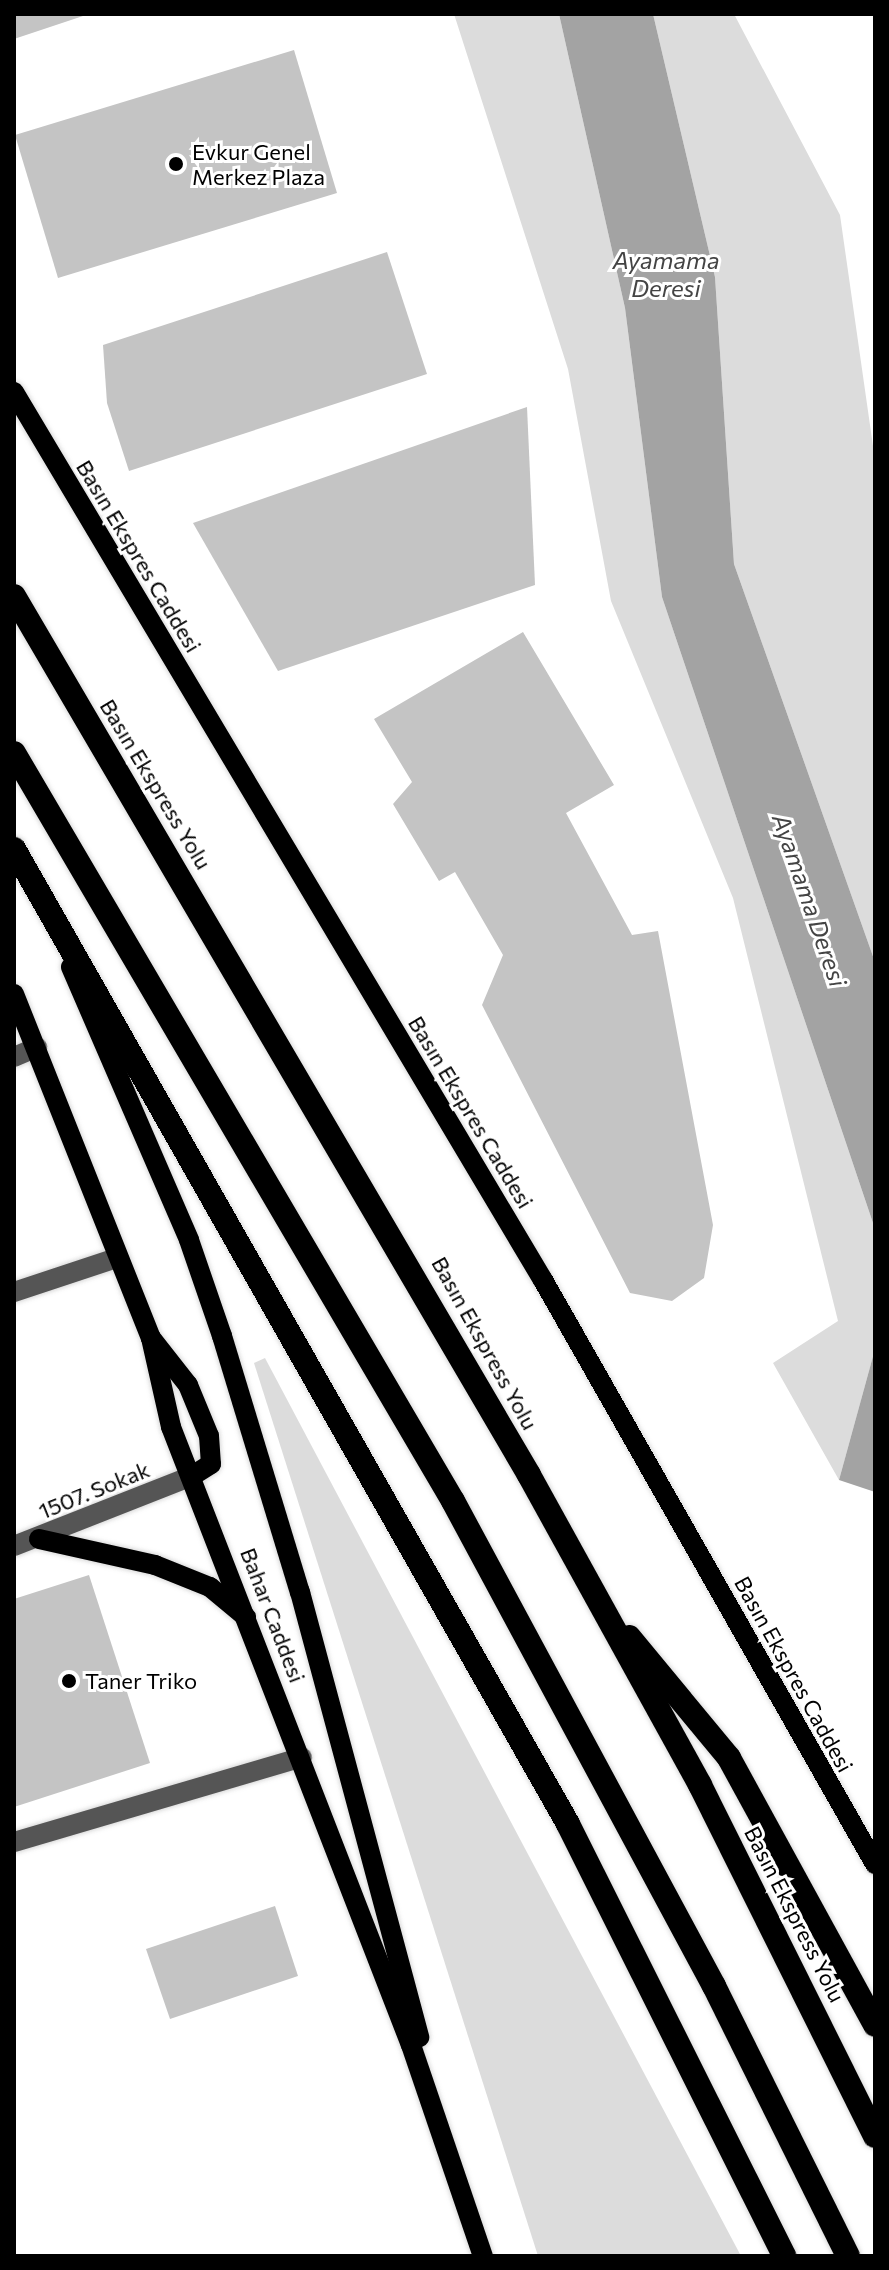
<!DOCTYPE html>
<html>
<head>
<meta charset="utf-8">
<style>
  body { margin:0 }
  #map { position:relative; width:889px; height:2270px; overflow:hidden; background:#fff; font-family:Commissioner,sans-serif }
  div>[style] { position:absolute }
  .green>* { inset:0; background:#dcdcdc }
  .water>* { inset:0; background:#a3a3a3 }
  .building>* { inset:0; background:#c4c4c4 }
  .roads { filter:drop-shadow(0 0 2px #dbdbdb) drop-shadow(0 0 2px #dbdbdb) }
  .minor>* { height:20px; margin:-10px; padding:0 10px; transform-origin:10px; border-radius:10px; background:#555 }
  .major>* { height:20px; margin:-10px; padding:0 10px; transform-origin:10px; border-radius:10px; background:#000 }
  .highway>* { height:24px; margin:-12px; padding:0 12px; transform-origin:12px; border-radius:12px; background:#000 }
  .dots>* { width:22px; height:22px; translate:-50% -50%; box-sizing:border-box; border:4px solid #fff; border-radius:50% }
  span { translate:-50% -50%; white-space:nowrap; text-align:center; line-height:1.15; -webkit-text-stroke:6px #fff; paint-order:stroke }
  .poi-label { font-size:22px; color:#000 }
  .left { translate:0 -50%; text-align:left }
  .street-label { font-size:22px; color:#000 }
  .water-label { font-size:24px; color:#444; font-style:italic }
  .frame { position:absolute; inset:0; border:16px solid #000; pointer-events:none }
</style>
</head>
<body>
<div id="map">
  <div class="green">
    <div style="clip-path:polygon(454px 14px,559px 14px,625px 308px,662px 597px,875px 1229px,875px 1349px,839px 1480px,773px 1363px,838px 1321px,733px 898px,611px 601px,568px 369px)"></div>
    <div style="clip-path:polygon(653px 14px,734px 14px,840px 215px,875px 460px,875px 962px,734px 564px,715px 277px)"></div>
    <div style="clip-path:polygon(265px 1358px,741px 2256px,538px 2256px,254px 1363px)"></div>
  </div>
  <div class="water">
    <div style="clip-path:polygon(559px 14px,653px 14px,715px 277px,734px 564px,875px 962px,875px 1229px,662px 597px,625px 308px)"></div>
    <div style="clip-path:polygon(875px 1349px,875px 1492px,839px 1480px)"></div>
  </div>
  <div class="building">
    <div style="clip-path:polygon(14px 14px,86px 14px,86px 15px,14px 39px)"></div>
    <div style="clip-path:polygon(294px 50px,337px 193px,58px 278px,15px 135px)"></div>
    <div style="clip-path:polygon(387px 252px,427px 374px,129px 471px,107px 403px,103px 345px)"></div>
    <div style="clip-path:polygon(527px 407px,535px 585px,278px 671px,193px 523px)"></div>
    <div style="clip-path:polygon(523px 632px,614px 785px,566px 813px,632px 935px,658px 931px,713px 1225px,704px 1278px,672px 1301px,630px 1293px,482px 1005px,503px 955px,455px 872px,439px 881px,393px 804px,412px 782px,374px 719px)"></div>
    <div style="clip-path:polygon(89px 1575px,150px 1763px,14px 1807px,14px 1599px)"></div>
    <div style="clip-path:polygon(275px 1906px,298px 1976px,170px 2019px,146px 1949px)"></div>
  </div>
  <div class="roads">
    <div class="minor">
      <div style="left:14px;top:1057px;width:25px;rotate:-23deg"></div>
      <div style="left:14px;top:1292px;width:108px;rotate:-18.3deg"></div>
      <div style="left:14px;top:1546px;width:191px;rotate:-21.5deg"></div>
      <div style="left:14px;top:1842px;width:300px;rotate:-16.4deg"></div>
    </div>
    <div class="major">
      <div style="left:14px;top:392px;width:1034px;rotate:59.22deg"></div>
      <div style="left:543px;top:1280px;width:672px;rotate:60.38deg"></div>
      <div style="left:71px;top:967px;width:297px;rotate:66.6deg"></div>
      <div style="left:189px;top:1240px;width:102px;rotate:71deg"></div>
      <div style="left:222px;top:1336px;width:268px;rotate:73.1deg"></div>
      <div style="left:300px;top:1592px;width:461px;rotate:75deg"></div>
      <div style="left:14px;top:994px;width:370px;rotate:68.3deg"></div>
      <div style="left:151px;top:1338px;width:91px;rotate:77.3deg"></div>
      <div style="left:171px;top:1427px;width:663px;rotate:68.78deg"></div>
      <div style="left:411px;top:2045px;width:223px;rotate:71.2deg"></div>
      <div style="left:151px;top:1338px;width:60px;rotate:51.8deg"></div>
      <div style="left:188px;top:1385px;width:55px;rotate:67.6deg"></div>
      <div style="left:209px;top:1436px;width:28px;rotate:86deg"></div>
      <div style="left:211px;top:1464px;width:22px;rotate:148deg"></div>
      <div style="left:39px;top:1539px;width:119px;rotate:12.6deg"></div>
      <div style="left:155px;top:1565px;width:59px;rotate:21.8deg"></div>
      <div style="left:210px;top:1587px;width:47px;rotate:39.8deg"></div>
    </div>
    <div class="highway">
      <div style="left:14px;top:596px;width:1019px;rotate:59.63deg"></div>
      <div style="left:529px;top:1475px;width:354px;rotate:61.1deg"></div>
      <div style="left:700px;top:1785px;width:392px;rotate:63.5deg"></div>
      <div style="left:14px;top:753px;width:867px;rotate:59.59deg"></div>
      <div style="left:453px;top:1501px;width:551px;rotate:61.71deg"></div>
      <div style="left:714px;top:1986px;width:301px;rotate:63.6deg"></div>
      <div style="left:14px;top:849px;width:1121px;rotate:60.39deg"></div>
      <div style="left:568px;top:1824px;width:483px;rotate:63.4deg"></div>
      <div style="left:629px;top:1637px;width:157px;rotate:50.4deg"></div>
      <div style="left:729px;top:1758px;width:304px;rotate:61.3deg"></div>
    </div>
  </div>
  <div class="dots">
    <div style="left:176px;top:164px;background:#000"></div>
    <div style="left:69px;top:1681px;background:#000"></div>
  </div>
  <div class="poi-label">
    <span class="left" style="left:192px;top:164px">Evkur Genel<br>Merkez Plaza</span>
    <span class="left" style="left:85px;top:1681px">Taner Triko</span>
  </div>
  <div class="street-label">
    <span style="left:139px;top:556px;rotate:59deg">Basın Ekspres Caddesi</span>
    <span style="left:156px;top:784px;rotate:59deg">Basın Ekspress Yolu</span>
    <span style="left:471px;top:1112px;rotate:59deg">Basın Ekspres Caddesi</span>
    <span style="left:485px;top:1343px;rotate:61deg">Basın Ekspress Yolu</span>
    <span style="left:94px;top:1490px;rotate:-22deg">1507. Sokak</span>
    <span style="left:273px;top:1615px;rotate:69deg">Bahar Caddesi</span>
    <span style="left:794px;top:1674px;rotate:61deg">Basın Ekspres Caddesi</span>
    <span style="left:795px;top:1914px;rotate:63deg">Basın Ekspress Yolu</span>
  </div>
  <div class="water-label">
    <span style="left:666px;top:274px">Ayamama<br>Deresi</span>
    <span style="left:810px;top:900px;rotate:71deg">Ayamama Deresi</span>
  </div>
  <div class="frame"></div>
</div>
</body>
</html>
